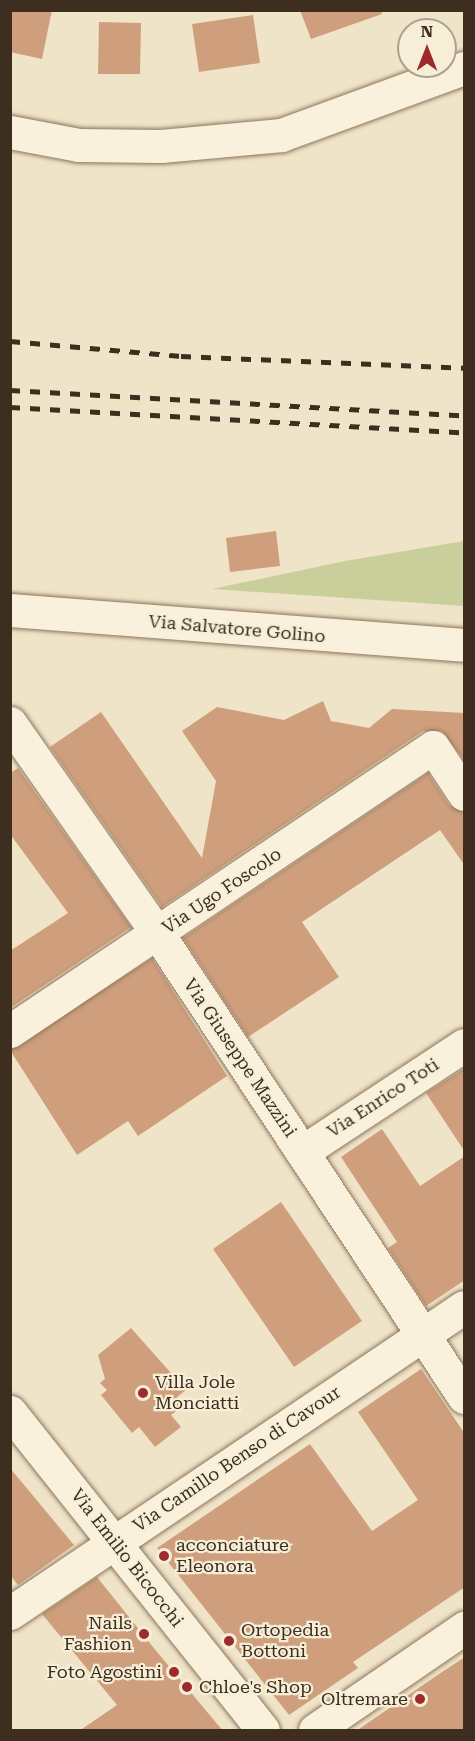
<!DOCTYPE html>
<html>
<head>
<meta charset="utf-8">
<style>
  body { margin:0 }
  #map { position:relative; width:475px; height:1741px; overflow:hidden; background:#f0e4c8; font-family:"Roboto Serif",serif }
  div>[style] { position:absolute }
  .green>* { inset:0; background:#c9cf9b }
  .building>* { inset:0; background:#cf9f7d }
  .roads { filter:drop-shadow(0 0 2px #8d765c) drop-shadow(0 0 2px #8d765c) }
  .minor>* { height:33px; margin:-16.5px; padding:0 16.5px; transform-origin:16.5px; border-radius:16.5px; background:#faf1dc }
  .rail>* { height:4.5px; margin-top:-2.25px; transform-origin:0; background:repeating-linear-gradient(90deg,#3d2e20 0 10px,transparent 0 20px) }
  .dots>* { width:16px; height:16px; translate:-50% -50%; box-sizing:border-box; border:3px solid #f7eed8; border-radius:50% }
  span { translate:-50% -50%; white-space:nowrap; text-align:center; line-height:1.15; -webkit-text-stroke:4.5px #f7eed8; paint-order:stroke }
  .street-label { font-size:18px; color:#3d2e20 }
  .poi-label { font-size:18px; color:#3d2e20 }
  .left { translate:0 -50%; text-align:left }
  .right { translate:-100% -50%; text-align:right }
  .frame { position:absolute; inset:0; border:12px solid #3d2e20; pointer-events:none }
  .north { position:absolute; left:397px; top:18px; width:60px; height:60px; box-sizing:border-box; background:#f7eed8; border:2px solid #ada18e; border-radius:50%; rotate:0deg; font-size:16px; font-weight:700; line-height:24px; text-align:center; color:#3d2e20 }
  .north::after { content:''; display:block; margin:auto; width:21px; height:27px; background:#9e2a2b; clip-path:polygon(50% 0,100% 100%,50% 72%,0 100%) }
</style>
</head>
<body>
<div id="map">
  <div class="green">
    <div style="clip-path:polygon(464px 541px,464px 606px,212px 589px,345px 561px)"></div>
  </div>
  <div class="building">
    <div style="clip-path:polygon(10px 10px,52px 10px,42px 59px,10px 52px)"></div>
    <div style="clip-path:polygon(300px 10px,381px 10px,382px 14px,311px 39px)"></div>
    <div style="clip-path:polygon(253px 15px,260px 63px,199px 72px,192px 24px)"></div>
    <div style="clip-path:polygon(99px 22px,141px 23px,140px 74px,98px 74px)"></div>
    <div style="clip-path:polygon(276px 531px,280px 566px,230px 572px,226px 538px)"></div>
    <div style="clip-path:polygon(323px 701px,331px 721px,369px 728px,392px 709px,465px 713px,465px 761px,442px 731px,423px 731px,162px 907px,50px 747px,101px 712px,202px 858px,216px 781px,182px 731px,217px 707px,284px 720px)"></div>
    <div style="clip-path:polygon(18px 768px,131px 927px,10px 1008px,10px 951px,68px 913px,10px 834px,10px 773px)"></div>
    <div style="clip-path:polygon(428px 773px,449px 805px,465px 813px,465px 866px,440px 830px,302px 922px,339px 977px,248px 1037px,183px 938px)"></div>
    <div style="clip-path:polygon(152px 958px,227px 1076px,138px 1136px,128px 1121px,77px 1155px,10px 1050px)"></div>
    <div style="clip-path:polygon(465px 1068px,465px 1152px,426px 1093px)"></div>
    <div style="clip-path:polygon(382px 1129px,420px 1186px,465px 1156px,465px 1280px,426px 1306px,388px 1248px,397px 1242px,341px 1157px)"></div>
    <div style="clip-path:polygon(281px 1202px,362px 1321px,294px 1367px,213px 1249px)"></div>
    <div style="clip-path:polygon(131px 1328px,186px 1390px,177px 1397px,184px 1405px,171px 1415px,181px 1427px,155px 1447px,139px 1427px,132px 1433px,101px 1395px,107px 1390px,100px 1383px,105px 1379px,98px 1355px)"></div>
    <div style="clip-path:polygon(421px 1369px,465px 1434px,465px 1587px,353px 1662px,358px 1668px,289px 1715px,157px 1548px,310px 1444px,372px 1531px,418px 1500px,358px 1412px)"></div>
    <div style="clip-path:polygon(10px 1468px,74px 1545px,18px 1585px,10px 1575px)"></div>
    <div style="clip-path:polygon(97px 1577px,153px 1647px,223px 1731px,79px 1731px,117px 1705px,42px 1614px)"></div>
    <div style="clip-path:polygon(465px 1657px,465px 1731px,356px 1731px,442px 1672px)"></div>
  </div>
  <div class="roads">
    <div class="minor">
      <div style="left:10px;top:132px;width:70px;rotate:10.7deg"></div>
      <div style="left:79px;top:145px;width:82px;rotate:0.7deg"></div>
      <div style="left:161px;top:146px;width:121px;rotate:-5.2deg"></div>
      <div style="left:281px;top:135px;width:195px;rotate:-20.1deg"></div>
      <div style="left:10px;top:610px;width:455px;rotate:4.4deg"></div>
      <div style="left:10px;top:723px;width:258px;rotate:55deg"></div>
      <div style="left:158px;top:934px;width:555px;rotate:56.54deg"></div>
      <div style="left:10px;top:1031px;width:509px;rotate:-33.88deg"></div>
      <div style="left:433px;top:747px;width:56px;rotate:56.6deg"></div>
      <div style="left:302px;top:1152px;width:194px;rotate:-33.4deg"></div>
      <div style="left:10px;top:1412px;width:406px;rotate:51.5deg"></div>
      <div style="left:10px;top:1613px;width:547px;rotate:-33.98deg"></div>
      <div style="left:315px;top:1730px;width:181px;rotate:-34.4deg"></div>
    </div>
  </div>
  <div class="rail">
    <div style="left:10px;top:341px;width:172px;rotate:5deg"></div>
    <div style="left:181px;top:356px;width:283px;rotate:2.4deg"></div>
    <div style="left:10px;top:390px;width:455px;rotate:3.2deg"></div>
    <div style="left:10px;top:407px;width:455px;rotate:3.2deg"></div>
  </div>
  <div class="dots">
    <div style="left:143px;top:1393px;background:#9e2a2b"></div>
    <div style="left:164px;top:1556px;background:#9e2a2b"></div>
    <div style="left:144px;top:1634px;background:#9e2a2b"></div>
    <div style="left:229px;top:1641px;background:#9e2a2b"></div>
    <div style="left:174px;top:1672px;background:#9e2a2b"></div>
    <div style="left:187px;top:1687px;background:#9e2a2b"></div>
    <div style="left:420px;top:1699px;background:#9e2a2b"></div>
  </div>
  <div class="street-label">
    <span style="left:237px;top:629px;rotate:5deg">Via Salvatore Golino</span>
    <span style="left:222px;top:891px;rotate:-34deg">Via Ugo Foscolo</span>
    <span style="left:240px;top:1058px;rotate:56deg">Via Giuseppe Mazzini</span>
    <span style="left:383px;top:1098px;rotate:-33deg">Via Enrico Toti</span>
    <span style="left:237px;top:1459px;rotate:-34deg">Via Camillo Benso di Cavour</span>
    <span style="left:127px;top:1558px;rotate:52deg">Via Emilio Bicocchi</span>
  </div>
  <div class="poi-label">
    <span class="left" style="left:155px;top:1393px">Villa Jole<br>Monciatti</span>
    <span class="left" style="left:176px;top:1556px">acconciature<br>Eleonora</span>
    <span class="right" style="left:132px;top:1634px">Nails<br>Fashion</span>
    <span class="left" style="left:241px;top:1641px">Ortopedia<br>Bottoni</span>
    <span class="right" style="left:162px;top:1672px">Foto Agostini</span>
    <span class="left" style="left:199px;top:1687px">Chloe's Shop</span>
    <span class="right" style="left:408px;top:1699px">Oltremare</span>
  </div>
  <div class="frame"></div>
  <div class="north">N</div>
</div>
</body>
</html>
